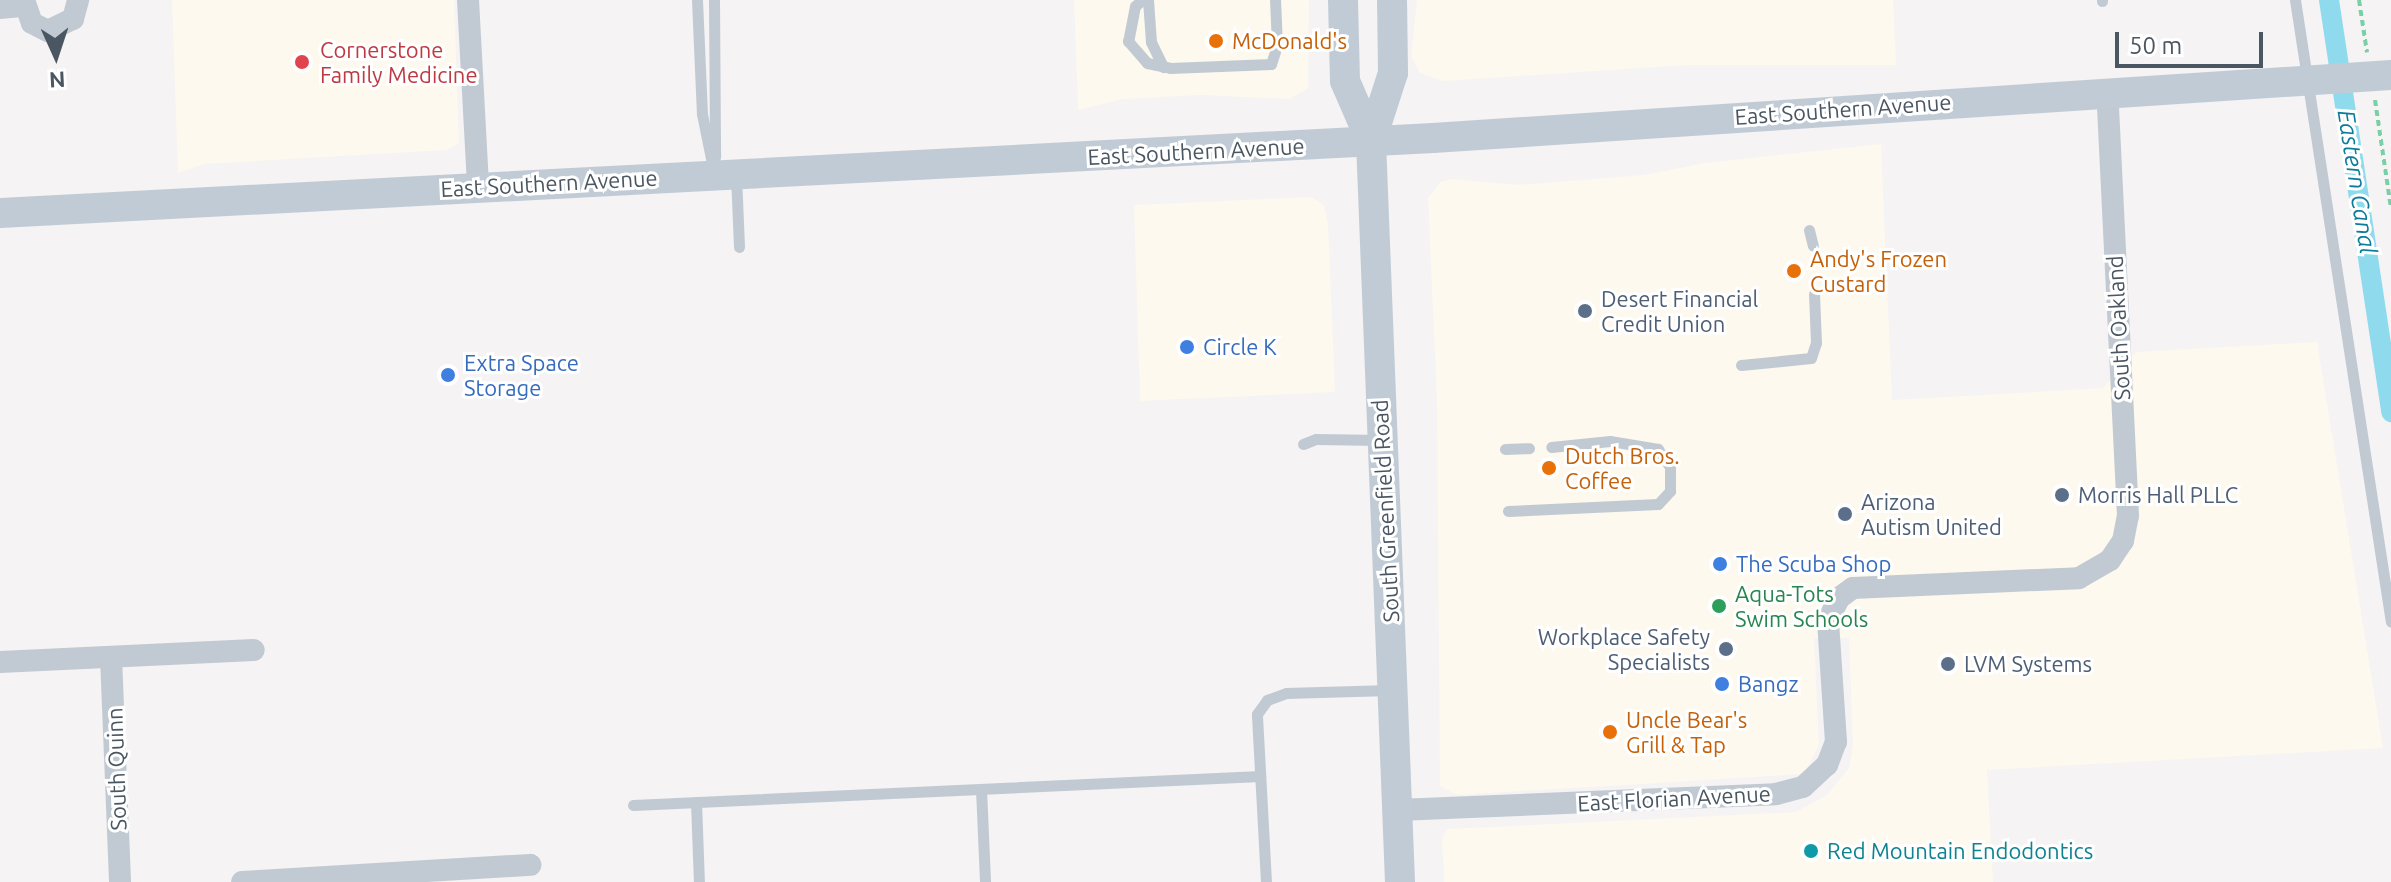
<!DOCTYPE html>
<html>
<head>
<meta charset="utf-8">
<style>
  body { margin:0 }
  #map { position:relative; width:2391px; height:882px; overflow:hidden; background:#f5f3f3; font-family:Ubuntu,sans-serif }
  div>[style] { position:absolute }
  .commercial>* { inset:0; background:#fdf9ef }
  .canal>* { height:20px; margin:-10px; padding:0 10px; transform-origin:10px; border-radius:10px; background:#90daee }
  .path>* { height:4px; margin-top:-2px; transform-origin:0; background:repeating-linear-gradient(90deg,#7ad0a6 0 6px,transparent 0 10px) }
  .service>* { height:11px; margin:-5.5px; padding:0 5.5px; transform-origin:5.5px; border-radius:5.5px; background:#c1cad2 }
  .minor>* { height:22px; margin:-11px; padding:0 11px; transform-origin:11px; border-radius:11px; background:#c1cad2 }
  .secondary>* { height:30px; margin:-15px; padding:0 15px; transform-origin:15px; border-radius:15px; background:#c1cbd6 }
  .dots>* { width:22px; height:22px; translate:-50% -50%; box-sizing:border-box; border:4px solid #fff; border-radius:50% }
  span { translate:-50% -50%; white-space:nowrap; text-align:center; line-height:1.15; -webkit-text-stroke:6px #fff; paint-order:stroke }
  .food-label { font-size:22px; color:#c56008 }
  .left { translate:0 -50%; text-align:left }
  .health-label { font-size:22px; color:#be3a42 }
  .street-label { font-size:22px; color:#4a5661 }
  .service-label { font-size:22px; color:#4e5e75 }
  .right { translate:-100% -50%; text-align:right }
  .shop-label { font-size:22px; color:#366cbe }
  .leisure-label { font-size:22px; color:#27864d }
  .culture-label { font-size:22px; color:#0d838f }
  .water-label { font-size:24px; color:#0c7c9b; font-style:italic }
  .north { position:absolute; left:16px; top:16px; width:80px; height:80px; -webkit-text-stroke:6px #fff; paint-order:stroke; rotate:177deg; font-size:22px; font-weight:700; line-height:32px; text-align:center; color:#4a5661 }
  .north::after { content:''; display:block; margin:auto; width:28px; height:36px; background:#4a5661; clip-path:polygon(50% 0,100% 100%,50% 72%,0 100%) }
  .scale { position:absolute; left:2115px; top:32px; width:148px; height:36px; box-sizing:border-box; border:4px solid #4a5661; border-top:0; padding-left:10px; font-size:24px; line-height:28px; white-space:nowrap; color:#4a5661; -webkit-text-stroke:6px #fff; paint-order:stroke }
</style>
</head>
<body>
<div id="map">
  <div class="commercial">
    <div style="clip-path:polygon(172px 0,454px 0,459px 143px,447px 150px,204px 164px,178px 173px)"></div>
    <div style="clip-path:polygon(1074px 0,1309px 0,1308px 88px,1290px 99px,1200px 95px,1123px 99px,1078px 110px)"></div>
    <div style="clip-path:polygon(1417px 0,1893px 0,1896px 65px,1688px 65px,1443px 81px,1420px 73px,1411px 56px)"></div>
    <div style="clip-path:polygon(1881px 144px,1892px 400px,2103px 388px,2136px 352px,2317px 342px,2383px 748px,1987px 770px,1993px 882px,1444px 882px,1442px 839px,1447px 829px,1796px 812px,1827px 795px,1849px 768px,1853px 746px,1849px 638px,1814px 638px,1819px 745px,1804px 774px,1457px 795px,1440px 786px,1437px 401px,1428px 198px,1440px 182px,1452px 179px,1518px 185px,1644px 175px,1705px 163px)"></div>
    <div style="clip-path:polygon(1311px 197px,1324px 205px,1328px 224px,1335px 392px,1140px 401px,1134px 205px)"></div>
  </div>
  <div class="canal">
    <div style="left:2329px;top:0;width:417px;rotate:81.4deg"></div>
  </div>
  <div class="path">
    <div style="left:2359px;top:0;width:53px;rotate:81.3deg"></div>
    <div style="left:2375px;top:100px;width:110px;rotate:81.6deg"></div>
  </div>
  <div class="service">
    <div style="left:697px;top:0;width:114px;rotate:87.5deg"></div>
    <div style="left:702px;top:114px;width:60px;rotate:78.5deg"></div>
    <div style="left:714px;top:0;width:157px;rotate:89.6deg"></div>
    <div style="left:1142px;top:0;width:9px;rotate:139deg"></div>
    <div style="left:1135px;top:6px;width:36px;rotate:101deg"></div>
    <div style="left:1128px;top:41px;width:29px;rotate:49deg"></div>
    <div style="left:1147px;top:63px;width:24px;rotate:12deg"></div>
    <div style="left:1170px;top:68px;width:101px;rotate:-2.3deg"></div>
    <div style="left:1271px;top:64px;width:20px;rotate:-72deg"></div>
    <div style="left:1277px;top:45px;width:45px;rotate:-92.5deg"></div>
    <div style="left:1148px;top:0;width:42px;rotate:85.9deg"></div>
    <div style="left:1151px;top:42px;width:28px;rotate:64deg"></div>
    <div style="left:2102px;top:0;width:1px;rotate:90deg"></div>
    <div style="left:2295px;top:0;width:629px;rotate:81.23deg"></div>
    <div style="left:736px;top:175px;width:72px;rotate:87.6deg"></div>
    <div style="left:1809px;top:230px;width:16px;rotate:76deg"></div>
    <div style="left:1741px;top:365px;width:70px;rotate:-5.7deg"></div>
    <div style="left:1811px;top:358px;width:16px;rotate:-72deg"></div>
    <div style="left:1816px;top:343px;width:49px;rotate:-92.3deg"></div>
    <div style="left:1303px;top:444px;width:14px;rotate:-21deg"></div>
    <div style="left:1316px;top:439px;width:65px;rotate:0.9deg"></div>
    <div style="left:1505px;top:449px;width:24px;rotate:-2deg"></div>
    <div style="left:1508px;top:511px;width:150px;rotate:-2.7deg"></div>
    <div style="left:1658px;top:504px;width:18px;rotate:-47deg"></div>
    <div style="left:1670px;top:491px;width:24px;rotate:-90deg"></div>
    <div style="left:1670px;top:467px;width:22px;rotate:-124deg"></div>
    <div style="left:1658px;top:449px;width:49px;rotate:-170.5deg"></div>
    <div style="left:1610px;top:441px;width:59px;rotate:174.2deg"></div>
    <div style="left:981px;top:789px;width:93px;rotate:87.5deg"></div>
    <div style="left:696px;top:802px;width:80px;rotate:87.9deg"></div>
    <div style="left:633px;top:805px;width:628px;rotate:-2.65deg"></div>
    <div style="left:1266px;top:882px;width:168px;rotate:-93.1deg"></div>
    <div style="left:1257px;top:714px;width:17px;rotate:-54deg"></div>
    <div style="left:1267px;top:700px;width:20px;rotate:-20deg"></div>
    <div style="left:1286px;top:693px;width:104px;rotate:-1.7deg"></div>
  </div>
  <div class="minor">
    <div style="left:24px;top:0;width:24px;rotate:71deg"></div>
    <div style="left:32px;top:23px;width:18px;rotate:27deg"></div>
    <div style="left:48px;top:31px;width:28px;rotate:-26deg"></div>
    <div style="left:73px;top:19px;width:20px;rotate:-75deg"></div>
    <div style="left:468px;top:0;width:187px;rotate:86.9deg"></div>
    <div style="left:0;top:8px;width:24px;rotate:-5deg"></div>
    <div style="left:111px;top:657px;width:225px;rotate:87.7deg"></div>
    <div style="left:0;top:662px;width:254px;rotate:-2.7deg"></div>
    <div style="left:1398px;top:810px;width:378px;rotate:-2.4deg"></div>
    <div style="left:1776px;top:794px;width:28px;rotate:-15deg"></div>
    <div style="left:1803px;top:787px;width:33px;rotate:-43deg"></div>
    <div style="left:1827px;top:765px;width:25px;rotate:-69deg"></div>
    <div style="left:1836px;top:742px;width:122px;rotate:-93.8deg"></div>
    <div style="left:1828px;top:620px;width:25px;rotate:-63deg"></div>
    <div style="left:1839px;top:598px;width:17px;rotate:-36deg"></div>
    <div style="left:1853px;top:588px;width:226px;rotate:-2.5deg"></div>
    <div style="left:2079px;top:578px;width:36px;rotate:-30deg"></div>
    <div style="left:2110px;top:560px;width:23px;rotate:-56deg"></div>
    <div style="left:2123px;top:541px;width:25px;rotate:-79deg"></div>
    <div style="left:2128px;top:516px;width:426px;rotate:-92.8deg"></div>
    <div style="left:242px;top:882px;width:289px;rotate:-3.4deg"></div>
  </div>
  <div class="secondary">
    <div style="left:1343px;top:0;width:81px;rotate:88.6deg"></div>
    <div style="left:1345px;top:81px;width:65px;rotate:66.6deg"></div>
    <div style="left:1392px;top:0;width:73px;rotate:89.2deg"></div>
    <div style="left:1393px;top:73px;width:71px;rotate:107.9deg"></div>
    <div style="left:1371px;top:141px;width:742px;rotate:87.76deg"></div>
    <div style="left:0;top:213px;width:1435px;rotate:-3deg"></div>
    <div style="left:1433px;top:138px;width:960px;rotate:-3.76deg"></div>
  </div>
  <div class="dots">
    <div style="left:1216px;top:41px;background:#e8710a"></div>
    <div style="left:302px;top:62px;background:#e0444e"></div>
    <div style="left:1794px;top:271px;background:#e8710a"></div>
    <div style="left:1585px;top:311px;background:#5c6f8a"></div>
    <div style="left:1187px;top:347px;background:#3f7fe0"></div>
    <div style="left:448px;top:375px;background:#3f7fe0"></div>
    <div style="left:1549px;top:468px;background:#e8710a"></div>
    <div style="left:2062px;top:495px;background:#5c6f8a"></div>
    <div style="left:1845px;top:514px;background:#5c6f8a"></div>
    <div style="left:1720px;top:564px;background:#3f7fe0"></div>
    <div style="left:1719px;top:606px;background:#2e9e5b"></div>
    <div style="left:1726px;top:649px;background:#5c6f8a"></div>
    <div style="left:1948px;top:664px;background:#5c6f8a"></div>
    <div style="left:1722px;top:684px;background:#3f7fe0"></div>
    <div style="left:1610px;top:732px;background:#e8710a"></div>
    <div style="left:1811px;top:851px;background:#0f9aa8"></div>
  </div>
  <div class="food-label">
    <span class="left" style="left:1232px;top:41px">McDonald's</span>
    <span class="left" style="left:1810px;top:271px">Andy's Frozen<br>Custard</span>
    <span class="left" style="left:1565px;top:468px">Dutch Bros.<br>Coffee</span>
    <span class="left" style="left:1626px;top:732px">Uncle Bear's<br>Grill &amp; Tap</span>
  </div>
  <div class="health-label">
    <span class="left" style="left:320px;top:62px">Cornerstone<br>Family Medicine</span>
  </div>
  <div class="street-label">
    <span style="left:1843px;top:109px;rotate:-4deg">East Southern Avenue</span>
    <span style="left:1196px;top:151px;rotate:-3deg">East Southern Avenue</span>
    <span style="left:549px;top:183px;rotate:-3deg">East Southern Avenue</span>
    <span style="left:2118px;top:328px;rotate:-93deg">South Oakland</span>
    <span style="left:1385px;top:511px;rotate:-93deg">South Greenfield Road</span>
    <span style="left:116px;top:769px;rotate:-92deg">South Quinn</span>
    <span style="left:1674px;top:798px;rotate:-3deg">East Florian Avenue</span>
  </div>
  <div class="service-label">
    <span class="left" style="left:1601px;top:311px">Desert Financial<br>Credit Union</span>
    <span class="left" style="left:2078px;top:495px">Morris Hall PLLC</span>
    <span class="left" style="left:1861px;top:514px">Arizona<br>Autism United</span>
    <span class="right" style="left:1710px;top:649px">Workplace Safety<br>Specialists</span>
    <span class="left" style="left:1964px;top:664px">LVM Systems</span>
  </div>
  <div class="shop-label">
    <span class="left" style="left:1203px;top:347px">Circle K</span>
    <span class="left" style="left:464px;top:375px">Extra Space<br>Storage</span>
    <span class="left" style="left:1736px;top:564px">The Scuba Shop</span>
    <span class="left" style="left:1738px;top:684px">Bangz</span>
  </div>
  <div class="leisure-label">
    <span class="left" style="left:1735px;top:606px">Aqua-Tots<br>Swim Schools</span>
  </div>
  <div class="culture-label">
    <span class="left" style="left:1827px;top:851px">Red Mountain Endodontics</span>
  </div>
  <div class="water-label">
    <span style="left:2357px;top:182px;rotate:81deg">Eastern Canal</span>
  </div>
  <div class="north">N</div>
  <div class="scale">50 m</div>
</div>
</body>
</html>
